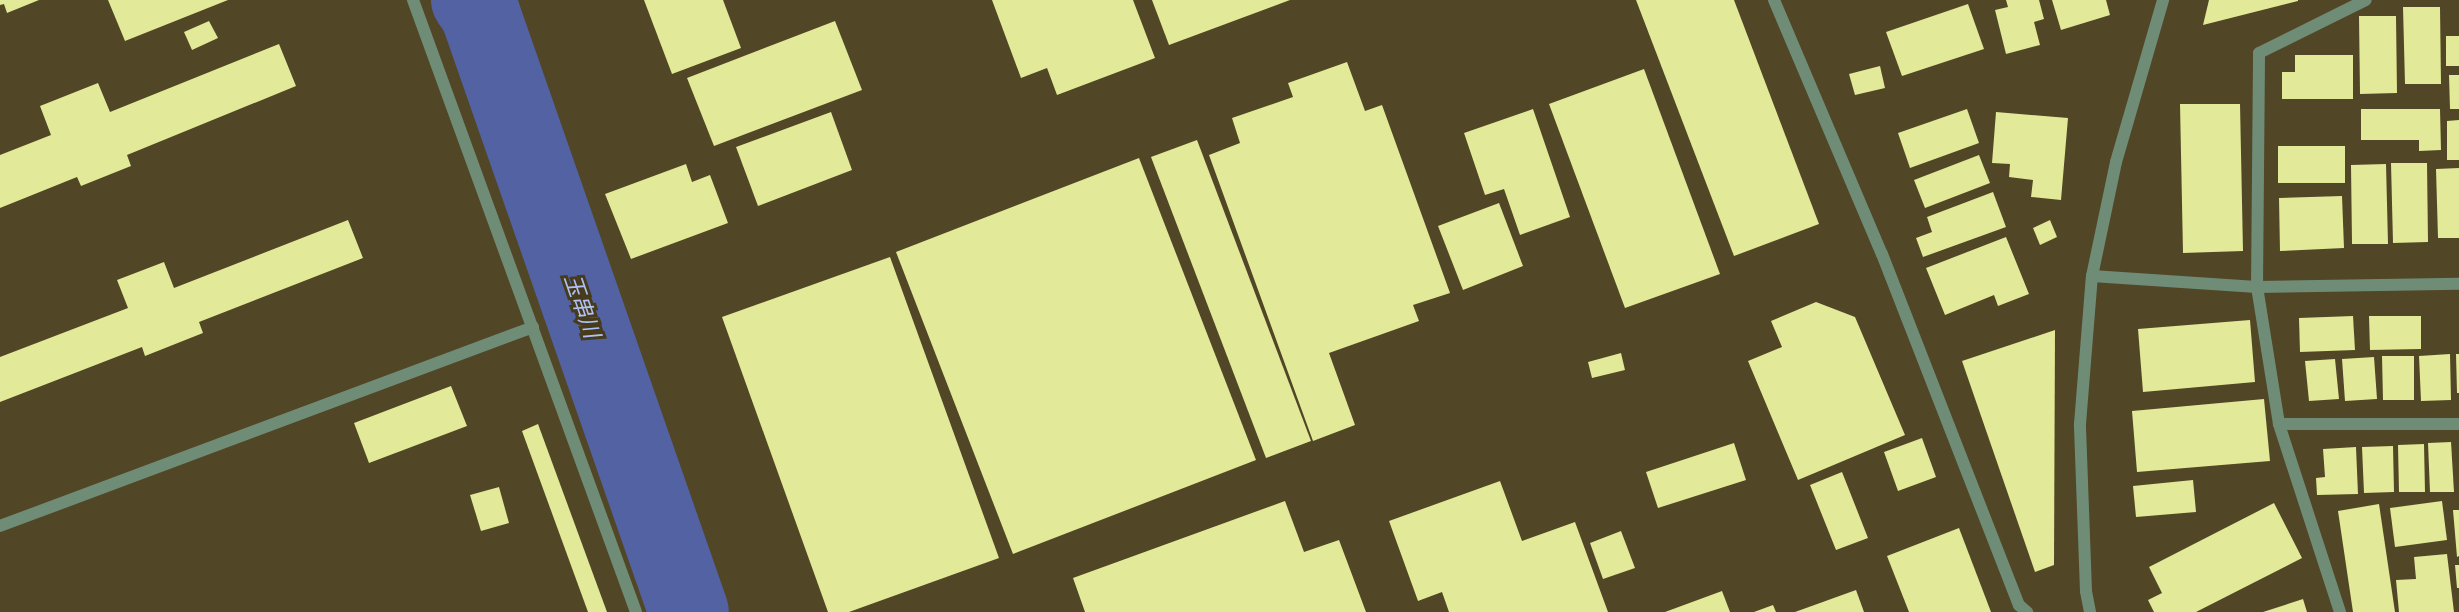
<!DOCTYPE html>
<html>
<head>
<meta charset="utf-8">
<style>
  body { margin:0 }
  #map { position:relative; width:2459px; height:612px; overflow:hidden; background:#514625; font-family:Lora,"Noto Sans JP",serif }
  div>[style] { position:absolute }
  .stream>* { height:14px; margin:-7px; padding:0 7px; transform-origin:7px; border-radius:7px; background:#5362a3 }
  .river>* { height:80px; margin:-40px; padding:0 40px; transform-origin:40px; border-radius:40px; background:#5362a3 }
  .building>* { inset:0; background:#e2e998 }
  .minor>* { height:12px; margin:-6px; padding:0 6px; transform-origin:6px; border-radius:6px; background:#6f8c77 }
  .tertiary>* { height:12px; margin:-6px; padding:0 6px; transform-origin:6px; border-radius:6px; background:#6f8c77 }
  span { translate:-50% -50%; white-space:nowrap; text-align:center; line-height:1.15; -webkit-text-stroke:6px #463c1b; paint-order:stroke }
  .water-label { font-size:22px; color:#b1c1f8; font-style:italic }
</style>
</head>
<body>
<div id="map">
  <div class="stream">
    <div style="left:478px;top:0;width:13px;rotate:81deg"></div>
  </div>
  <div class="river">
    <div style="left:471px;top:0;width:16px;rotate:55deg"></div>
    <div style="left:480px;top:13px;width:634px;rotate:70.77deg"></div>
  </div>
  <div class="building">
    <div style="clip-path:polygon(0 0,39px 0,7px 13px,4px 4px,0 5px)"></div>
    <div style="clip-path:polygon(108px 0,228px 0,125px 41px)"></div>
    <div style="clip-path:polygon(644px 0,723px 0,741px 48px,672px 74px)"></div>
    <div style="clip-path:polygon(992px 0,1133px 0,1155px 58px,1057px 95px,1047px 68px,1021px 78px)"></div>
    <div style="clip-path:polygon(1152px 0,1290px 0,1169px 45px)"></div>
    <div style="clip-path:polygon(1636px 0,1734px 0,1819px 224px,1734px 256px)"></div>
    <div style="clip-path:polygon(2006px 0,2039px 0,2044px 19px,2034px 22px,2040px 45px,2006px 54px,1995px 10px,2008px 7px)"></div>
    <div style="clip-path:polygon(2052px 0,2106px 0,2110px 15px,2061px 30px)"></div>
    <div style="clip-path:polygon(2209px 0,2298px 0,2298px 1px,2203px 25px)"></div>
    <div style="clip-path:polygon(1968px 4px,1984px 49px,1902px 76px,1886px 32px)"></div>
    <div style="clip-path:polygon(2403px 7px,2440px 7px,2441px 84px,2405px 84px)"></div>
    <div style="clip-path:polygon(2359px 16px,2396px 16px,2397px 93px,2360px 94px)"></div>
    <div style="clip-path:polygon(209px 21px,218px 38px,192px 50px,184px 32px)"></div>
    <div style="clip-path:polygon(835px 21px,862px 90px,714px 146px,687px 78px)"></div>
    <div style="clip-path:polygon(2446px 36px,2459px 36px,2459px 66px,2446px 66px)"></div>
    <div style="clip-path:polygon(279px 44px,296px 86px,127px 155px,131px 166px,81px 186px,77px 177px,0 208px,0 155px,51px 135px,40px 106px,98px 83px,110px 112px)"></div>
    <div style="clip-path:polygon(2295px 55px,2353px 55px,2353px 99px,2282px 99px,2282px 72px,2295px 72px)"></div>
    <div style="clip-path:polygon(1347px 62px,1365px 111px,1382px 105px,1450px 293px,1413px 305px,1419px 321px,1329px 353px,1355px 425px,1313px 441px,1209px 155px,1240px 143px,1232px 118px,1293px 97px,1288px 83px)"></div>
    <div style="clip-path:polygon(1880px 66px,1885px 88px,1855px 95px,1849px 74px)"></div>
    <div style="clip-path:polygon(1644px 69px,1720px 274px,1625px 308px,1549px 104px)"></div>
    <div style="clip-path:polygon(2449px 75px,2459px 75px,2459px 109px,2450px 109px)"></div>
    <div style="clip-path:polygon(2180px 104px,2240px 104px,2243px 251px,2183px 253px)"></div>
    <div style="clip-path:polygon(1533px 109px,1570px 217px,1520px 235px,1504px 189px,1485px 195px,1464px 133px)"></div>
    <div style="clip-path:polygon(1967px 109px,1979px 143px,1910px 168px,1898px 133px)"></div>
    <div style="clip-path:polygon(2361px 109px,2440px 109px,2441px 150px,2419px 151px,2419px 140px,2361px 140px)"></div>
    <div style="clip-path:polygon(831px 112px,852px 170px,758px 206px,736px 147px)"></div>
    <div style="clip-path:polygon(1996px 112px,2068px 118px,2061px 200px,2031px 197px,2033px 180px,2009px 177px,2010px 164px,1992px 163px)"></div>
    <div style="clip-path:polygon(2459px 120px,2459px 160px,2447px 160px,2447px 121px)"></div>
    <div style="clip-path:polygon(1197px 140px,1311px 441px,1266px 458px,1151px 157px)"></div>
    <div style="clip-path:polygon(2278px 146px,2345px 146px,2345px 183px,2278px 183px)"></div>
    <div style="clip-path:polygon(1979px 155px,1990px 183px,1925px 208px,1914px 180px)"></div>
    <div style="clip-path:polygon(1139px 158px,1256px 460px,1013px 554px,896px 252px)"></div>
    <div style="clip-path:polygon(2391px 163px,2427px 163px,2428px 242px,2393px 243px)"></div>
    <div style="clip-path:polygon(686px 164px,692px 182px,710px 175px,728px 223px,631px 259px,605px 194px)"></div>
    <div style="clip-path:polygon(2386px 164px,2388px 244px,2352px 244px,2351px 165px)"></div>
    <div style="clip-path:polygon(2459px 168px,2459px 238px,2438px 238px,2436px 169px)"></div>
    <div style="clip-path:polygon(1993px 192px,2006px 227px,1923px 257px,1916px 238px,1932px 232px,1927px 217px)"></div>
    <div style="clip-path:polygon(2342px 196px,2344px 248px,2280px 251px,2279px 198px)"></div>
    <div style="clip-path:polygon(1499px 203px,1523px 266px,1463px 290px,1438px 226px)"></div>
    <div style="clip-path:polygon(348px 220px,363px 258px,199px 322px,203px 333px,145px 356px,142px 347px,0 402px,0 357px,128px 308px,117px 280px,164px 262px,174px 288px)"></div>
    <div style="clip-path:polygon(2050px 220px,2057px 237px,2040px 245px,2033px 228px)"></div>
    <div style="clip-path:polygon(2006px 237px,2029px 294px,1998px 306px,1994px 295px,1945px 315px,1926px 268px)"></div>
    <div style="clip-path:polygon(890px 257px,999px 558px,849px 612px,828px 612px,722px 317px)"></div>
    <div style="clip-path:polygon(1816px 302px,1855px 317px,1905px 435px,1798px 480px,1748px 361px,1782px 347px,1771px 321px)"></div>
    <div style="clip-path:polygon(2353px 316px,2355px 350px,2300px 352px,2299px 318px)"></div>
    <div style="clip-path:polygon(2369px 316px,2421px 316px,2421px 349px,2370px 350px)"></div>
    <div style="clip-path:polygon(2250px 320px,2255px 382px,2143px 392px,2138px 329px)"></div>
    <div style="clip-path:polygon(2055px 330px,2054px 565px,2035px 572px,1962px 361px)"></div>
    <div style="clip-path:polygon(1621px 353px,1625px 370px,1592px 378px,1588px 362px)"></div>
    <div style="clip-path:polygon(2450px 354px,2451px 400px,2421px 401px,2419px 356px)"></div>
    <div style="clip-path:polygon(2456px 354px,2459px 354px,2459px 393px,2457px 393px)"></div>
    <div style="clip-path:polygon(2382px 356px,2414px 356px,2414px 400px,2383px 400px)"></div>
    <div style="clip-path:polygon(2374px 357px,2377px 399px,2345px 401px,2342px 359px)"></div>
    <div style="clip-path:polygon(2335px 359px,2339px 399px,2309px 401px,2305px 361px)"></div>
    <div style="clip-path:polygon(451px 386px,467px 426px,369px 463px,354px 423px)"></div>
    <div style="clip-path:polygon(2264px 399px,2270px 461px,2137px 472px,2132px 411px)"></div>
    <div style="clip-path:polygon(538px 424px,607px 612px,588px 612px,522px 431px)"></div>
    <div style="clip-path:polygon(1922px 438px,1936px 477px,1898px 491px,1884px 452px)"></div>
    <div style="clip-path:polygon(2451px 442px,2454px 492px,2430px 492px,2428px 443px)"></div>
    <div style="clip-path:polygon(1734px 443px,1746px 480px,1658px 508px,1646px 472px)"></div>
    <div style="clip-path:polygon(2424px 444px,2425px 492px,2399px 492px,2398px 445px)"></div>
    <div style="clip-path:polygon(2393px 446px,2394px 492px,2364px 493px,2362px 447px)"></div>
    <div style="clip-path:polygon(2356px 447px,2358px 494px,2317px 495px,2316px 478px,2325px 477px,2323px 449px)"></div>
    <div style="clip-path:polygon(1842px 472px,1868px 538px,1836px 550px,1810px 485px)"></div>
    <div style="clip-path:polygon(2193px 480px,2196px 512px,2136px 517px,2133px 486px)"></div>
    <div style="clip-path:polygon(1500px 481px,1522px 541px,1575px 522px,1608px 612px,1449px 612px,1442px 592px,1418px 601px,1389px 521px)"></div>
    <div style="clip-path:polygon(499px 487px,509px 523px,481px 531px,470px 495px)"></div>
    <div style="clip-path:polygon(1285px 501px,1304px 552px,1339px 540px,1366px 612px,1085px 612px,1073px 578px)"></div>
    <div style="clip-path:polygon(2442px 501px,2447px 540px,2395px 547px,2390px 508px)"></div>
    <div style="clip-path:polygon(2274px 503px,2302px 558px,2196px 612px,2154px 612px,2148px 600px,2162px 593px,2149px 567px)"></div>
    <div style="clip-path:polygon(2379px 504px,2395px 612px,2353px 612px,2338px 511px)"></div>
    <div style="clip-path:polygon(2453px 510px,2459px 510px,2459px 556px,2457px 557px)"></div>
    <div style="clip-path:polygon(1959px 528px,1991px 612px,1909px 612px,1887px 556px)"></div>
    <div style="clip-path:polygon(1621px 531px,1635px 568px,1603px 579px,1590px 543px)"></div>
    <div style="clip-path:polygon(2447px 554px,2454px 612px,2399px 612px,2396px 580px,2416px 579px,2414px 557px)"></div>
    <div style="clip-path:polygon(2455px 565px,2459px 565px,2459px 588px,2457px 588px)"></div>
    <div style="clip-path:polygon(1856px 590px,1864px 612px,1795px 612px)"></div>
    <div style="clip-path:polygon(1722px 591px,1730px 612px,1665px 612px)"></div>
    <div style="clip-path:polygon(2303px 599px,2307px 612px,2263px 612px)"></div>
    <div style="clip-path:polygon(1773px 605px,1776px 612px,1754px 612px)"></div>
  </div>
  <div class="minor">
    <div style="left:413px;top:0;width:651px;rotate:69.98deg"></div>
    <div style="left:1774px;top:0;width:276px;rotate:67deg"></div>
    <div style="left:1882px;top:254px;width:377px;rotate:68.7deg"></div>
    <div style="left:2019px;top:605px;width:11px;rotate:41deg"></div>
    <div style="left:2092px;top:276px;width:165px;rotate:3.8deg"></div>
    <div style="left:2257px;top:287px;width:202px;rotate:-0.9deg"></div>
    <div style="left:2279px;top:424px;width:180px"></div>
    <div style="left:0;top:526px;width:569px;rotate:-20.47deg"></div>
    <div style="left:2340px;top:612px;width:198px;rotate:-108deg"></div>
    <div style="left:2279px;top:424px;width:139px;rotate:-99.1deg"></div>
    <div style="left:2257px;top:287px;width:234px;rotate:-89.5deg"></div>
    <div style="left:2259px;top:53px;width:119px;rotate:-26.4deg"></div>
  </div>
  <div class="tertiary">
    <div style="left:2090px;top:612px;width:21px;rotate:-101deg"></div>
    <div style="left:2086px;top:591px;width:167px;rotate:-92.1deg"></div>
    <div style="left:2080px;top:424px;width:148px;rotate:-85.4deg"></div>
    <div style="left:2092px;top:276px;width:116px;rotate:-78.1deg"></div>
    <div style="left:2116px;top:162px;width:169px;rotate:-73.8deg"></div>
  </div>
  <div class="water-label">
    <span style="left:582px;top:306px;rotate:71deg">玉串川</span>
  </div>
</div>
</body>
</html>
